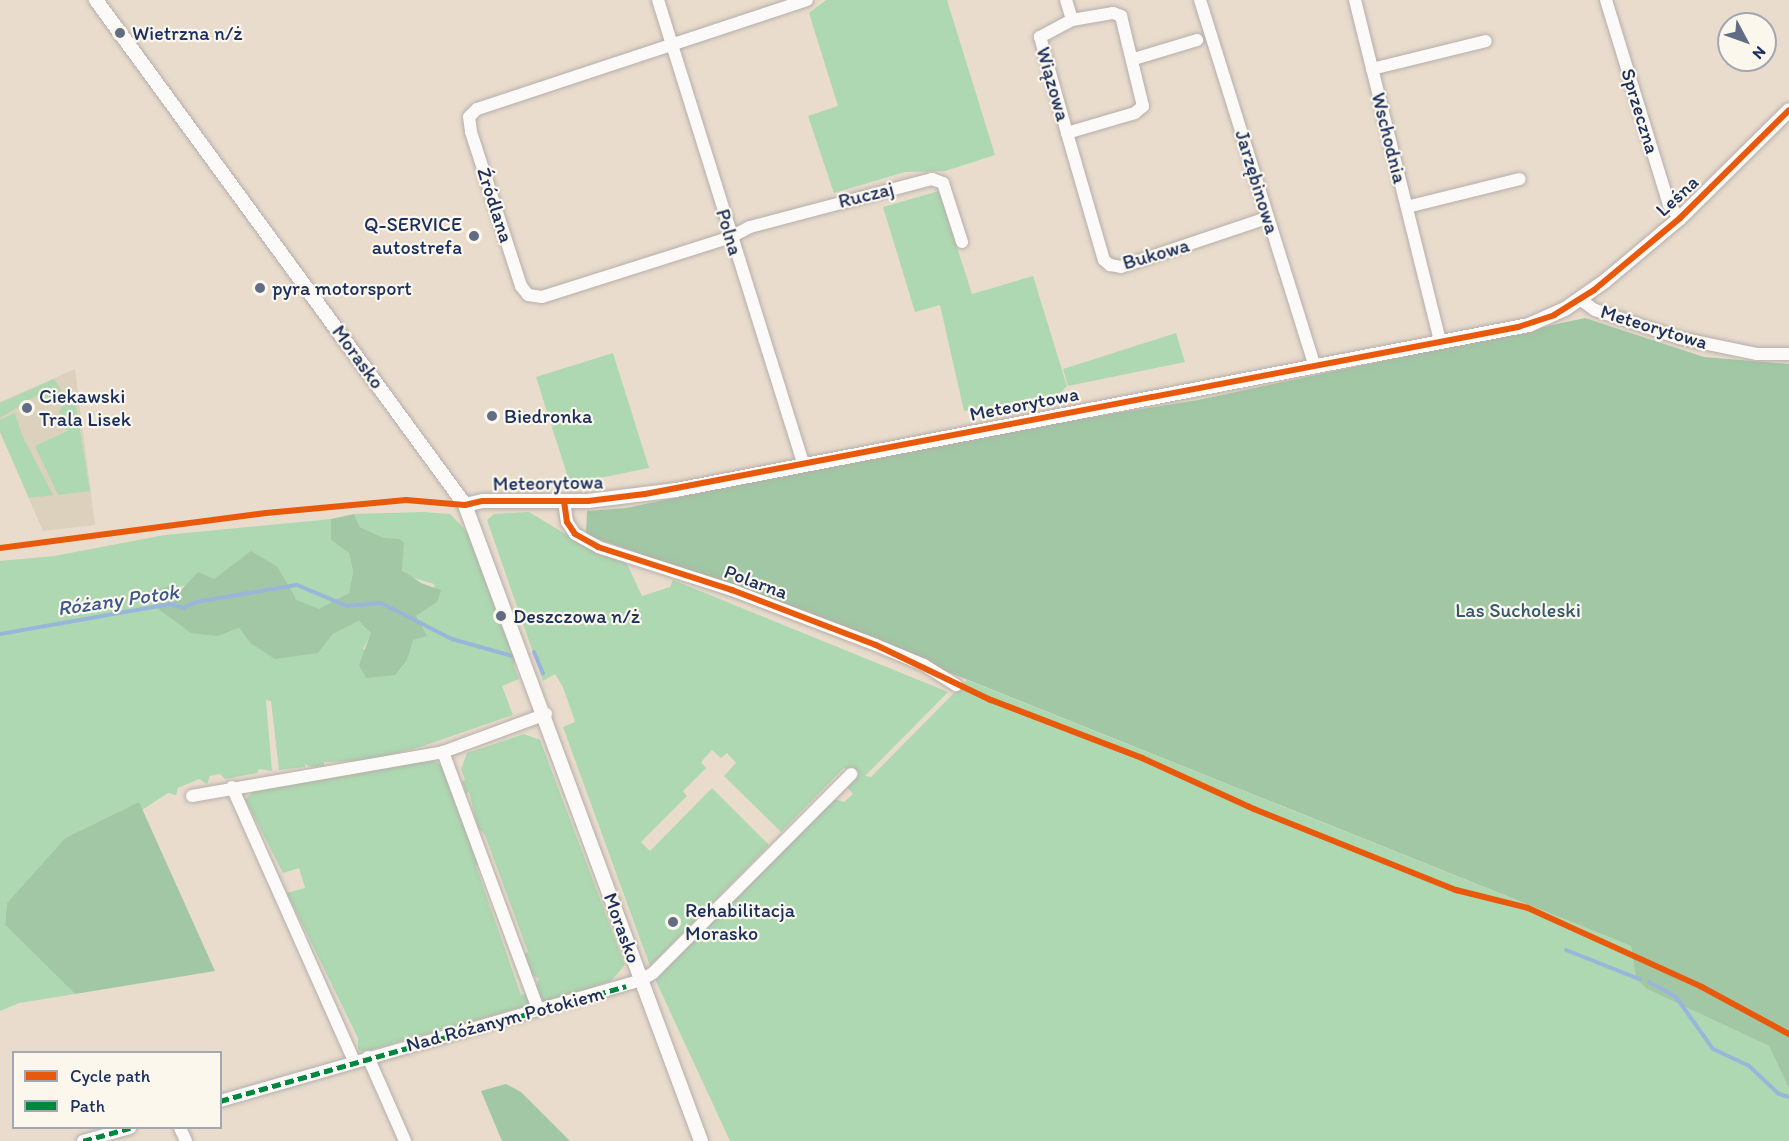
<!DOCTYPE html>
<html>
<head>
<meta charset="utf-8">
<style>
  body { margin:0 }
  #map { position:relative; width:1789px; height:1141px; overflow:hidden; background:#e9dccd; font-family:Itim,sans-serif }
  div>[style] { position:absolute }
  .built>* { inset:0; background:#dbd1bd }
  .green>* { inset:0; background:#aed8b1 }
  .forest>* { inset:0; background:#a1c7a4 }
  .stream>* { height:4px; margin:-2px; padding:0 2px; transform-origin:2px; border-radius:2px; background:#99b6da }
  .roads { filter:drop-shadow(0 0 2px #b5aeaa) drop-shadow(0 0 2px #b5aeaa) }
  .minor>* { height:12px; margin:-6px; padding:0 6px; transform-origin:6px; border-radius:6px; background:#fcfaf8 }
  .tertiary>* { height:14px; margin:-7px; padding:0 7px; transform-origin:7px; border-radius:7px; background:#fcfaf8 }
  .quiet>* { height:4.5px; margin-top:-2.25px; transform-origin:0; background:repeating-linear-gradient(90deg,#00873e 0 9px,transparent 0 13.5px) }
  .cycleway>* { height:6px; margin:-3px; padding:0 3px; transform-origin:3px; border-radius:3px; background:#e8590c }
  .dots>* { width:16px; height:16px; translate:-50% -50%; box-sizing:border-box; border:3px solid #fbf7ec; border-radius:50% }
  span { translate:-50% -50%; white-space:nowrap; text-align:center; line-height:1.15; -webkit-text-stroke:4.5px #fbf7ec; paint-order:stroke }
  .poi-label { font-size:20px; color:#1b2f5e }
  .left { translate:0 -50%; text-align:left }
  .right { translate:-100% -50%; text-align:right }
  .street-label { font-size:20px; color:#1b2f5e }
  .park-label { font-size:20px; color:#34586d }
  .water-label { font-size:21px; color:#3b588c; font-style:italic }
  .legend { position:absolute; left:12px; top:1051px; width:210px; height:78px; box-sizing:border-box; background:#fbf7ec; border:2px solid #a1a7b3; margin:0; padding:8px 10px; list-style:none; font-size:18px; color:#1b2f5e }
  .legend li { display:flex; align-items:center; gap:12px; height:30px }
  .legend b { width:30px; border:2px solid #a1a7b3 }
  .north { position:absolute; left:1717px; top:12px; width:60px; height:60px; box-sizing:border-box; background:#fbf7ec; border:2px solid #a1a7b3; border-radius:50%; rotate:131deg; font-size:16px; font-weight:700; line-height:24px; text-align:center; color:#1b2f5e }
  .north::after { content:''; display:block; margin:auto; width:21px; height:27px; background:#636c85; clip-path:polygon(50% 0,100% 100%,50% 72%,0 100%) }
</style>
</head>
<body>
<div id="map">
  <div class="built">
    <div style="clip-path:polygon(75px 369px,95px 525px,43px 531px,0 432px,0 402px)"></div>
  </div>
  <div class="green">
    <div style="clip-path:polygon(826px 0,947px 0,995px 155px,945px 171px,905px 172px,834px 193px,808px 116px,838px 106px,809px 13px)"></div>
    <div style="clip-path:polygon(939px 191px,972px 294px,1033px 276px,1067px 386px,1060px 393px,964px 411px,940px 305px,915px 312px,883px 207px)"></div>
    <div style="clip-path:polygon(1176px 333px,1185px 362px,1068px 386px,1063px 369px)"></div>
    <div style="clip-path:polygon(613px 353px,649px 468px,570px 484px,536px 377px)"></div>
    <div style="clip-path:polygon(54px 379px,61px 390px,53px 399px,42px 404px,38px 395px,0 418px,0 403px)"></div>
    <div style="clip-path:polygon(75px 400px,90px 491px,58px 495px,35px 446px,67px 431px,59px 411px,66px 403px)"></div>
    <div style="clip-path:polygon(15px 413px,22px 435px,53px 495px,29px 498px,0 432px,0 420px)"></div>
    <div style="clip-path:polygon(423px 512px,450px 514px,469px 534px,503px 630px,517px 656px,514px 666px,519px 679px,502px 686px,513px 715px,420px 747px,366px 761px,324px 762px,324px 766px,311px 767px,305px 764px,305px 767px,279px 770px,271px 701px,266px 700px,272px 771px,259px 769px,257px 773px,225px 779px,220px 774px,210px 776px,207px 784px,199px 779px,178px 788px,176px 795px,168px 793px,142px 810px,139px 802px,65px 838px,7px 903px,5px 925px,75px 994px,19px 1003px,0 1011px,0 561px,54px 556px,165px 535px,331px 519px,331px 540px,349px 553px,353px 572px,349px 593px,319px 610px,297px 600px,278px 567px,251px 552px,214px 579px,151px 593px,239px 628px,250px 643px,318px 653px,333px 634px,359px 621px,372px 633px,363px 649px,407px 660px,416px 616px,437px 602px,434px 584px,410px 577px,402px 569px,402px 558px,384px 538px,360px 527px,354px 514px)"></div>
    <div style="clip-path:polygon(529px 512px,577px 541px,627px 564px,642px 596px,670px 587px,673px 580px,948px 692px,865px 776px,871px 777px,967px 680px,1631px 946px,1636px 979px,1647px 989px,1769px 1046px,1789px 1089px,1789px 1141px,730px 1141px,655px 979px,834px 799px,844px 802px,853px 794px,846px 786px,859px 773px,844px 768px,781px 832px,724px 776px,736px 763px,727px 753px,721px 758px,712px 750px,701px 762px,706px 768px,683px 791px,687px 796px,641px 842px,650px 851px,712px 788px,769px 845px,650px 966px,563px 727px,575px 722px,563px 687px,555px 674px,543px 681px,487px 520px,494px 514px)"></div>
    <div style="clip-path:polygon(524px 734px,540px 740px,625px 965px,611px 981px,544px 1003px,535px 988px,539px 979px,530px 973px,523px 955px,528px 952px,485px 835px,478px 828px,469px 792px,466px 793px,462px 782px,465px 780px,461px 769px,467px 753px)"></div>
    <div style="clip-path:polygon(433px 760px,442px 766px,480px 863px,476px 866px,521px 995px,527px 993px,529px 1005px,363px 1052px,358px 1050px,358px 1038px,287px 893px,305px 888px,299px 868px,283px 873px,245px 799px,259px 787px)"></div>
  </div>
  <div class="forest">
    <div style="clip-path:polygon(1585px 318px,1704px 357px,1789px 364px,1789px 1089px,1769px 1046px,1647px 989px,1636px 979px,1631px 946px,734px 586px,586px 535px,587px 511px,626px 508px,979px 435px,1198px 400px)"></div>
    <div style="clip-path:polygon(354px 514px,360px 527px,384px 538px,400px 539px,404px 543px,402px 570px,421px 583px,441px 590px,437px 602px,416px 616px,427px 636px,413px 640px,407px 660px,395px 675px,366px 678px,359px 665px,371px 633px,359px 621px,333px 634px,318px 653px,275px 659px,250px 643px,239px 628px,217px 636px,191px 633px,157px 608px,151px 592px,170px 586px,182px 589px,198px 572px,214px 579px,251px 551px,278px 567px,297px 600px,319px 609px,349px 593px,353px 572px,349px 553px,331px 540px,331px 519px)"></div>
    <div style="clip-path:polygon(139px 802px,215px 971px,75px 994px,5px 925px,7px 903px,65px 838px)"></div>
    <div style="clip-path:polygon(506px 1084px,521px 1092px,570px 1141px,502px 1141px,481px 1091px)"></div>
  </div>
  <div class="stream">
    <div style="left:0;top:634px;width:173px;rotate:-10deg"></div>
    <div style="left:170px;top:604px;width:15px;rotate:16deg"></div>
    <div style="left:184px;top:608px;width:13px;rotate:-27deg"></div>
    <div style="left:196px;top:602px;width:102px;rotate:-9.6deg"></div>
    <div style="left:297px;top:585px;width:54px;rotate:22.8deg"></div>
    <div style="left:347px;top:606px;width:34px;rotate:-5deg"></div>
    <div style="left:381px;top:603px;width:80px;rotate:26.9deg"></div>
    <div style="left:452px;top:639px;width:62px;rotate:15.8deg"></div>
    <div style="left:534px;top:652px;width:23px;rotate:67deg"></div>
    <div style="left:1566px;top:950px;width:79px;rotate:21.7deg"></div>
    <div style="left:1649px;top:982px;width:31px;rotate:29deg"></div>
    <div style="left:1676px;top:997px;width:64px;rotate:54.6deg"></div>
    <div style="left:1713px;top:1049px;width:38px;rotate:25deg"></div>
    <div style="left:1748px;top:1065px;width:42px;rotate:43.1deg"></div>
    <div style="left:1779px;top:1094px;width:10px;rotate:17deg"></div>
  </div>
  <div class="roads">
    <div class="minor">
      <div style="left:658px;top:0;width:486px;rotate:72.6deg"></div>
      <div style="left:807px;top:0;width:348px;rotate:161.7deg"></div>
      <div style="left:477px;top:109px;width:11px;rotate:135deg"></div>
      <div style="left:469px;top:117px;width:15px;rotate:82deg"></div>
      <div style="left:471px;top:132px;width:162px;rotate:72deg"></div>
      <div style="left:521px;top:286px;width:11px;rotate:52deg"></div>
      <div style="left:528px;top:295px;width:14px;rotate:8deg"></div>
      <div style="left:542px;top:297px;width:198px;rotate:-17.6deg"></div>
      <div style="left:731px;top:237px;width:21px;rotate:-28deg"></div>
      <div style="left:750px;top:227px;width:188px;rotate:-14.8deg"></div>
      <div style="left:932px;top:179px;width:12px;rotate:20deg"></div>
      <div style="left:943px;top:183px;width:62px;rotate:72.1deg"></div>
      <div style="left:1066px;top:0;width:21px;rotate:73deg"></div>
      <div style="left:1200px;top:0;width:381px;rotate:72.6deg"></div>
      <div style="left:1355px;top:0;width:351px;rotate:76deg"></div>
      <div style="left:1606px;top:0;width:214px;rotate:72.9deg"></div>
      <div style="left:1669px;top:205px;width:17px;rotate:50deg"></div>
      <div style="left:1113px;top:13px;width:9px;rotate:21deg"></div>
      <div style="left:1121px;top:16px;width:93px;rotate:76.3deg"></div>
      <div style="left:1143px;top:106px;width:11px;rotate:139deg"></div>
      <div style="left:1135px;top:113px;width:71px;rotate:163.6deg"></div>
      <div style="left:1067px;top:133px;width:100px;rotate:-105.7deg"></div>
      <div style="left:1040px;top:37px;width:36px;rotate:-28deg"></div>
      <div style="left:1072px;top:20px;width:42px;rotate:-9.7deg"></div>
      <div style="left:1134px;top:59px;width:66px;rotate:-16.8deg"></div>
      <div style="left:1372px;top:69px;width:117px;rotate:-13.8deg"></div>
      <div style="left:1067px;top:133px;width:132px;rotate:73.8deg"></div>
      <div style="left:1104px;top:260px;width:8px;rotate:40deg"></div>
      <div style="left:1110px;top:265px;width:11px;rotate:10deg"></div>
      <div style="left:1121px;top:267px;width:154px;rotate:-18.6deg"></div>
      <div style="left:1407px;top:207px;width:116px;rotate:-13.9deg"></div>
      <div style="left:1581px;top:300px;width:17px;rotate:36deg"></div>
      <div style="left:1595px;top:310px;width:89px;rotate:18.4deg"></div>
      <div style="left:1679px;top:338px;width:80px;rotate:11.6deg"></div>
      <div style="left:1757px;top:354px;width:32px"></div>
      <div style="left:564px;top:501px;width:21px;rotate:82deg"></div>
      <div style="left:567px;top:522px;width:14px;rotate:56deg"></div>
      <div style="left:575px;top:534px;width:26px;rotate:29deg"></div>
      <div style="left:598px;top:547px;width:141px;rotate:17.8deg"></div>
      <div style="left:732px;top:590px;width:154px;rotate:20.9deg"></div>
      <div style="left:876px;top:645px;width:52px;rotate:22.6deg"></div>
      <div style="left:924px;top:665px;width:38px;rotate:32deg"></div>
      <div style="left:443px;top:752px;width:274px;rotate:69.7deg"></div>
      <div style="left:232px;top:787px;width:300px;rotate:66deg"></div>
      <div style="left:192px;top:796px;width:255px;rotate:-9.9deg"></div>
      <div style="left:443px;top:752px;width:110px;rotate:-20.3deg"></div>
      <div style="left:368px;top:1057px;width:92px;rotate:66.2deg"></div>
      <div style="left:220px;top:1101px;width:438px;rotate:-16deg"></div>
      <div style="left:641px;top:980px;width:14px;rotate:-30deg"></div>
      <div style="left:653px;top:973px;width:281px;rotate:-45.1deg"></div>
      <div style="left:180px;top:1128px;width:14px;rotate:65deg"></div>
      <div style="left:83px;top:1141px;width:49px;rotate:-15.5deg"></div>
    </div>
    <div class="tertiary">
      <div style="left:96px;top:0;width:625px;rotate:53.84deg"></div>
      <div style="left:465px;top:505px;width:678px;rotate:69.64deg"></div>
      <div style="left:465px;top:505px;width:18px;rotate:-13deg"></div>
      <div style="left:483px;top:501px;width:105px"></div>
      <div style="left:588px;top:501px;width:89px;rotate:-7.1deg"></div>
      <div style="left:676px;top:490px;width:869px;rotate:-10.95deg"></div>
      <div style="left:1529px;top:325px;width:39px;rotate:-24deg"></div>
      <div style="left:1565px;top:309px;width:49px;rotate:-35deg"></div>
      <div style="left:1605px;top:281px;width:98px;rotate:-40deg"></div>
      <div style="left:1680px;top:218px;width:153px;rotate:-44.7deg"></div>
    </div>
  </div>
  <div class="quiet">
    <div style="left:220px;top:1101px;width:422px;rotate:-15.8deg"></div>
    <div style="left:83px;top:1141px;width:49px;rotate:-15.5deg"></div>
  </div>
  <div class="cycleway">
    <div style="left:564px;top:501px;width:21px;rotate:82deg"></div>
    <div style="left:567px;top:522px;width:14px;rotate:56deg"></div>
    <div style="left:575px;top:534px;width:26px;rotate:29deg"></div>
    <div style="left:598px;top:547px;width:141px;rotate:17.8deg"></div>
    <div style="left:732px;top:590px;width:154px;rotate:20.9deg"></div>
    <div style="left:876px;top:645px;width:127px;rotate:25.6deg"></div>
    <div style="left:991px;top:700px;width:162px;rotate:21deg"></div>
    <div style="left:1142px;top:758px;width:123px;rotate:24.5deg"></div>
    <div style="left:1254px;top:809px;width:218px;rotate:21.9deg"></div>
    <div style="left:1456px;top:890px;width:74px;rotate:14deg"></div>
    <div style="left:1528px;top:908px;width:191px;rotate:24.4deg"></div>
    <div style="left:1702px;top:987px;width:99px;rotate:28.4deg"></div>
    <div style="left:0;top:548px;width:268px;rotate:-7.5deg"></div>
    <div style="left:266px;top:513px;width:141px;rotate:-5.3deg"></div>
    <div style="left:406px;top:500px;width:59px;rotate:4.8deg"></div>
    <div style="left:465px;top:505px;width:18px;rotate:-13deg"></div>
    <div style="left:483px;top:501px;width:105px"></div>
    <div style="left:588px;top:501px;width:57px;rotate:-7deg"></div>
    <div style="left:645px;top:494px;width:889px;rotate:-10.83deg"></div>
    <div style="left:1518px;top:327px;width:38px;rotate:-18deg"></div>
    <div style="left:1554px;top:315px;width:47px;rotate:-32deg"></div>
    <div style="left:1594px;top:290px;width:112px;rotate:-39.9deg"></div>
    <div style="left:1680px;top:218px;width:153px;rotate:-44.7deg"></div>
  </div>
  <div class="dots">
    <div style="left:120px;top:33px;background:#636c85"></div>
    <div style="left:474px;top:236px;background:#636c85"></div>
    <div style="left:260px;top:288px;background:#636c85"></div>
    <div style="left:27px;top:408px;background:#636c85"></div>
    <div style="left:492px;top:416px;background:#636c85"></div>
    <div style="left:501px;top:616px;background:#636c85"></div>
    <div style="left:673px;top:922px;background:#636c85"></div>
  </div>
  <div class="poi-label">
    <span class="left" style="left:132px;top:33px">Wietrzna n/ż</span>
    <span class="right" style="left:462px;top:236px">Q-SERVICE<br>autostrefa</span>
    <span class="left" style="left:272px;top:288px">pyra motorsport</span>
    <span class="left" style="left:39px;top:408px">Ciekawski<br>Trala Lisek</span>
    <span class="left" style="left:504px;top:416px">Biedronka</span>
    <span class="left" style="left:513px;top:616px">Deszczowa n/ż</span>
    <span class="left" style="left:685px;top:922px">Rehabilitacja<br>Morasko</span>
  </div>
  <div class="street-label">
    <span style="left:1053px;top:84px;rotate:74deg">Wiązowa</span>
    <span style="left:1640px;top:111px;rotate:73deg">Sprzeczna</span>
    <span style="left:1389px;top:138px;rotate:76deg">Wschodnia</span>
    <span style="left:1257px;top:182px;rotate:73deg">Jarzębinowa</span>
    <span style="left:866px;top:195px;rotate:-14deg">Ruczaj</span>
    <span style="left:1677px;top:196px;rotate:-43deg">Leśna</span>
    <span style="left:495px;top:205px;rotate:72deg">Źródlana</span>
    <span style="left:729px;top:232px;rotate:73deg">Polna</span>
    <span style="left:1156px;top:254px;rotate:-16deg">Bukowa</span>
    <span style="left:1654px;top:327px;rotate:17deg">Meteorytowa</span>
    <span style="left:358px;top:357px;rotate:54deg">Morasko</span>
    <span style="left:1024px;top:404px;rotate:-11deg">Meteorytowa</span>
    <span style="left:548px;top:483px;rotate:-1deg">Meteorytowa</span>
    <span style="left:756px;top:582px;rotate:20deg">Polarna</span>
    <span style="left:622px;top:928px;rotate:70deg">Morasko</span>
    <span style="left:505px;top:1019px;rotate:-15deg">Nad Różanym Potokiem</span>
  </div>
  <div class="park-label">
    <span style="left:1518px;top:610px">Las Sucholeski</span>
  </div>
  <div class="water-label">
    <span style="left:118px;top:600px;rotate:-8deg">Różany Potok</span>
  </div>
  <ul class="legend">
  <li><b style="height:8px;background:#e8590c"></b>Cycle path</li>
  <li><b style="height:8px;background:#00873e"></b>Path</li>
  </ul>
  <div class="north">N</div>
</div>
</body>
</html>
